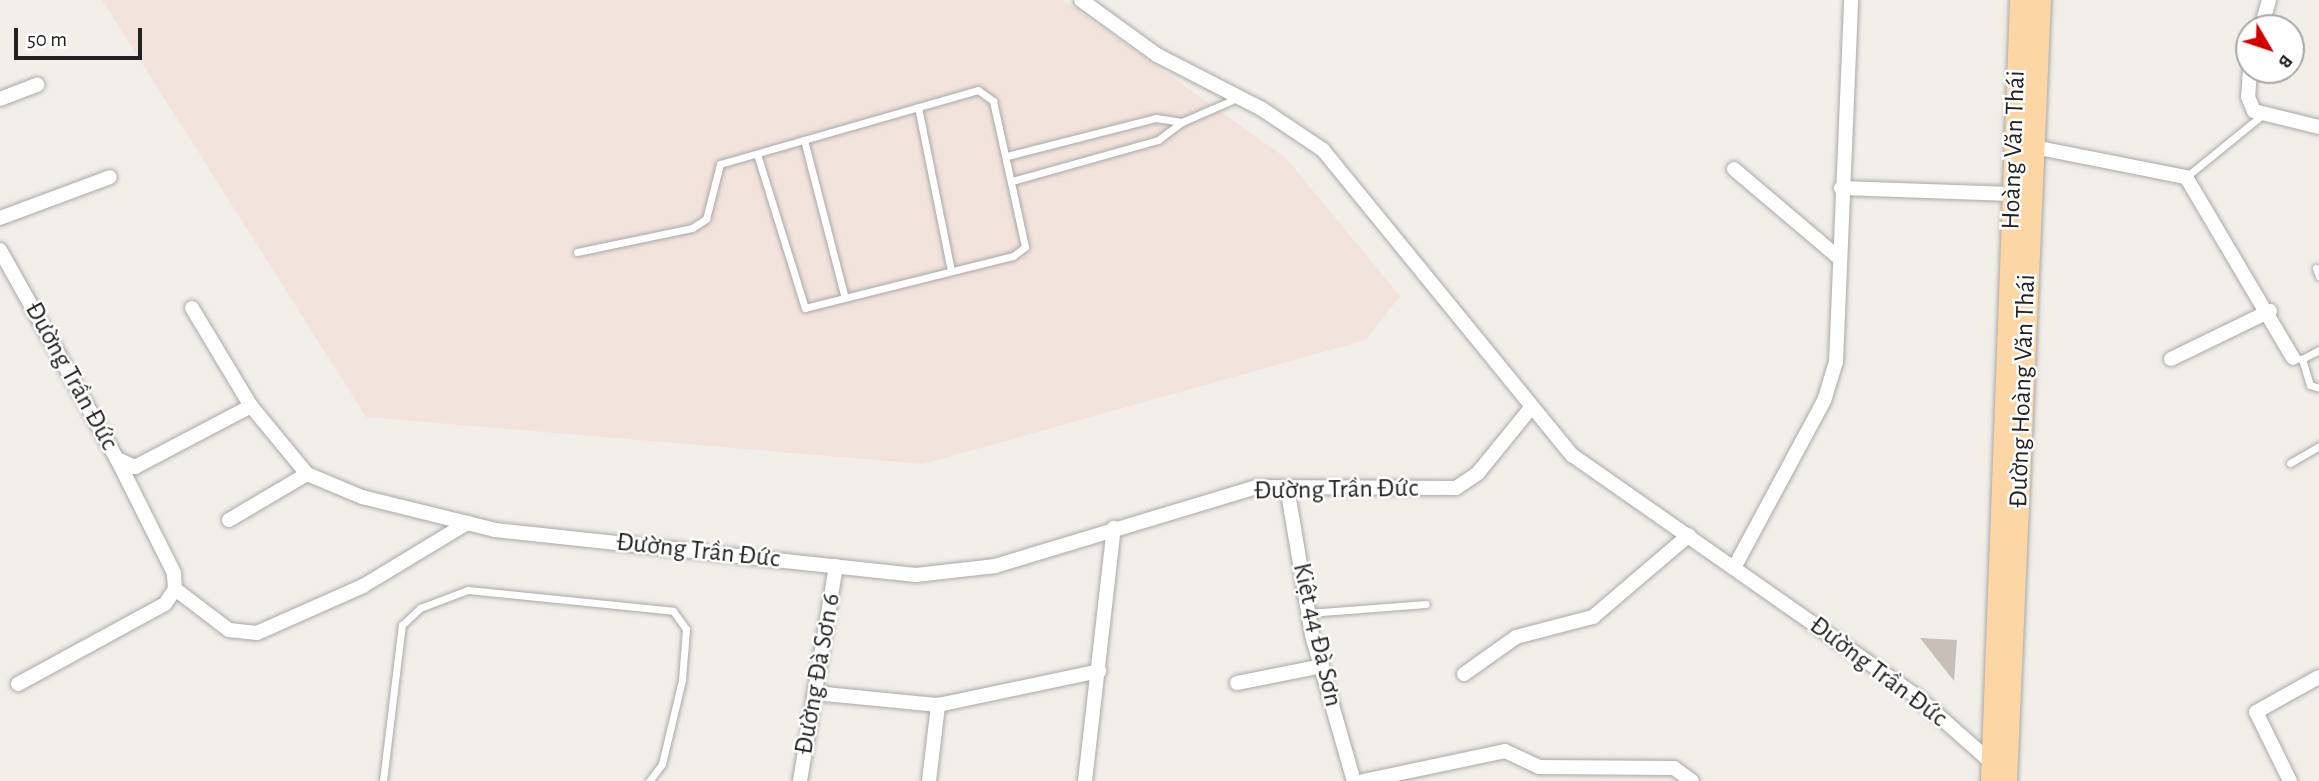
<!DOCTYPE html>
<html>
<head>
<meta charset="utf-8">
<style>
  body { margin:0 }
  #map { position:relative; width:2319px; height:781px; overflow:hidden; background:#f2efe9; font-family:"Alegreya Sans",sans-serif }
  div>[style] { position:absolute }
  .military>* { inset:0; background:#f3e3dd }
  .building>* { inset:0; background:#c7bfb8 }
  .roads { filter:drop-shadow(0 0 2px #a9a9a9) drop-shadow(0 0 2px #a9a9a9) }
  .service>* { height:7px; margin:-3.5px; padding:0 3.5px; transform-origin:3.5px; border-radius:3.5px; background:#fff }
  .minor>* { height:14px; margin:-7px; padding:0 7px; transform-origin:7px; border-radius:7px; background:#fff }
  .primary>* { height:21px; margin:-10.5px; padding:0 10.5px; transform-origin:10.5px; border-radius:10.5px; background:#fcd6a4 }
  span { translate:-50% -50%; white-space:nowrap; text-align:center; line-height:1.15; -webkit-text-stroke:5px #fff; paint-order:stroke }
  .street-label { font-size:26px; color:#222 }
  .north { position:absolute; left:2235px; top:14px; width:70px; height:70px; box-sizing:border-box; background:#fff; border:2px solid #a7a7a7; border-radius:50%; rotate:129deg; font-size:19px; font-weight:700; line-height:28px; text-align:center; color:#222 }
  .north::after { content:''; display:block; margin:auto; width:24px; height:32px; background:#d40000; clip-path:polygon(50% 0,100% 100%,50% 72%,0 100%) }
  .scale { position:absolute; left:14px; top:28px; width:128px; height:32px; box-sizing:border-box; border:4px solid #222; border-top:0; padding-left:9px; font-size:21px; line-height:24px; white-space:nowrap; color:#222; -webkit-text-stroke:5px #fff; paint-order:stroke }
</style>
</head>
<body>
<div id="map">
  <div class="military">
    <div style="clip-path:polygon(102px 0,1063px 0,1286px 158px,1400px 296px,1366px 340px,923px 464px,366px 417px)"></div>
  </div>
  <div class="building">
    <div style="clip-path:polygon(1920px 638px,1957px 640px,1954px 681px,1939px 662px)"></div>
  </div>
  <div class="roads">
    <div class="service">
      <div style="left:918px;top:107px;width:167px;rotate:78.6deg"></div>
      <div style="left:1182px;top:122px;width:58px;rotate:-23.5deg"></div>
      <div style="left:804px;top:140px;width:163px;rotate:75.5deg"></div>
      <div style="left:1007px;top:156px;width:154px;rotate:-14.3deg"></div>
      <div style="left:1156px;top:118px;width:26px;rotate:9deg"></div>
      <div style="left:1182px;top:122px;width:30px;rotate:143deg"></div>
      <div style="left:1158px;top:140px;width:152px;rotate:164.3deg"></div>
      <div style="left:2186px;top:177px;width:97px;rotate:-39.1deg"></div>
      <div style="left:577px;top:252px;width:117px;rotate:-11.8deg"></div>
      <div style="left:692px;top:228px;width:17px;rotate:-33deg"></div>
      <div style="left:706px;top:219px;width:57px;rotate:-75.7deg"></div>
      <div style="left:720px;top:164px;width:268px;rotate:-16deg"></div>
      <div style="left:978px;top:90px;width:19px;rotate:36deg"></div>
      <div style="left:993px;top:101px;width:149px;rotate:77.6deg"></div>
      <div style="left:1025px;top:247px;width:15px;rotate:143deg"></div>
      <div style="left:1013px;top:256px;width:214px;rotate:166deg"></div>
      <div style="left:805px;top:308px;width:161px;rotate:-107.3deg"></div>
      <div style="left:2316px;top:268px;width:9px;rotate:69deg"></div>
      <div style="left:2293px;top:358px;width:9px;rotate:6deg"></div>
      <div style="left:2302px;top:359px;width:27px;rotate:73deg"></div>
      <div style="left:2310px;top:385px;width:9px;rotate:18deg"></div>
      <div style="left:2302px;top:359px;width:19px;rotate:-28deg"></div>
      <div style="left:2290px;top:463px;width:34px;rotate:-30deg"></div>
      <div style="left:1309px;top:613px;width:117px;rotate:-4.4deg"></div>
      <div style="left:383px;top:781px;width:157px;rotate:-83.1deg"></div>
      <div style="left:402px;top:625px;width:25px;rotate:-43deg"></div>
      <div style="left:420px;top:608px;width:51px;rotate:-20.6deg"></div>
      <div style="left:468px;top:590px;width:206px;rotate:5.8deg"></div>
      <div style="left:673px;top:611px;width:22px;rotate:54deg"></div>
      <div style="left:686px;top:629px;width:51px;rotate:94.5deg"></div>
      <div style="left:682px;top:680px;width:86px;rotate:103.4deg"></div>
      <div style="left:662px;top:764px;width:21px;rotate:127deg"></div>
    </div>
    <div class="minor">
      <div style="left:1081px;top:0;width:94px;rotate:35.9deg"></div>
      <div style="left:1157px;top:55px;width:118px;rotate:27.2deg"></div>
      <div style="left:1262px;top:109px;width:73px;rotate:33.9deg"></div>
      <div style="left:1323px;top:150px;width:394px;rotate:50.8deg"></div>
      <div style="left:1572px;top:455px;width:419px;rotate:35deg"></div>
      <div style="left:1915px;top:695px;width:101px;rotate:41.4deg"></div>
      <div style="left:2261px;top:28px;width:29px;rotate:-74deg"></div>
      <div style="left:2250px;top:70px;width:27px;rotate:94deg"></div>
      <div style="left:2248px;top:97px;width:15px;rotate:67deg"></div>
      <div style="left:2254px;top:111px;width:67px;rotate:13.8deg"></div>
      <div style="left:0;top:99px;width:40px;rotate:-21deg"></div>
      <div style="left:2034px;top:147px;width:155px;rotate:11.2deg"></div>
      <div style="left:2186px;top:177px;width:210px;rotate:59.4deg"></div>
      <div style="left:1734px;top:169px;width:138px;rotate:40.3deg"></div>
      <div style="left:1841px;top:188px;width:171px;rotate:2deg"></div>
      <div style="left:0;top:218px;width:117px;rotate:-20.4deg"></div>
      <div style="left:0;top:250px;width:240px;rotate:60.8deg"></div>
      <div style="left:117px;top:459px;width:20px;rotate:24deg"></div>
      <div style="left:135px;top:467px;width:131px;rotate:-27.7deg"></div>
      <div style="left:251px;top:406px;width:88px;rotate:50.5deg"></div>
      <div style="left:307px;top:474px;width:60px;rotate:22.7deg"></div>
      <div style="left:362px;top:497px;width:137px;rotate:13.9deg"></div>
      <div style="left:495px;top:530px;width:423px;rotate:6.1deg"></div>
      <div style="left:916px;top:575px;width:80px;rotate:-6.5deg"></div>
      <div style="left:995px;top:566px;width:274px;rotate:-16.8deg"></div>
      <div style="left:1257px;top:487px;width:199px;rotate:0.3deg"></div>
      <div style="left:1456px;top:488px;width:27px;rotate:-34deg"></div>
      <div style="left:1478px;top:473px;width:82px;rotate:-50.9deg"></div>
      <div style="left:192px;top:308px;width:114px;rotate:59deg"></div>
      <div style="left:2171px;top:359px;width:110px;rotate:-25.9deg"></div>
      <div style="left:1287px;top:487px;width:150px;rotate:80.4deg"></div>
      <div style="left:1312px;top:635px;width:152px;rotate:74deg"></div>
      <div style="left:229px;top:520px;width:91px;rotate:-30.5deg"></div>
      <div style="left:1735px;top:566px;width:187px;rotate:-61.7deg"></div>
      <div style="left:1824px;top:401px;width:41px;rotate:-72.9deg"></div>
      <div style="left:1836px;top:362px;width:362px;rotate:-87.6deg"></div>
      <div style="left:175px;top:589px;width:68px;rotate:37.2deg"></div>
      <div style="left:229px;top:630px;width:28px;rotate:6deg"></div>
      <div style="left:257px;top:633px;width:116px;rotate:-23.9deg"></div>
      <div style="left:363px;top:586px;width:122px;rotate:-31.2deg"></div>
      <div style="left:1464px;top:674px;width:64px;rotate:-35.4deg"></div>
      <div style="left:1516px;top:637px;width:80px;rotate:-14.6deg"></div>
      <div style="left:1593px;top:617px;width:126px;rotate:-40.5deg"></div>
      <div style="left:1237px;top:683px;width:87px;rotate:-11.3deg"></div>
      <div style="left:18px;top:684px;width:167px;rotate:-28.6deg"></div>
      <div style="left:165px;top:604px;width:18px;rotate:-56deg"></div>
      <div style="left:175px;top:589px;width:16px;rotate:-94deg"></div>
      <div style="left:174px;top:573px;width:127px;rotate:-116.6deg"></div>
      <div style="left:815px;top:693px;width:124px;rotate:5.6deg"></div>
      <div style="left:938px;top:705px;width:165px;rotate:-11.9deg"></div>
      <div style="left:800px;top:781px;width:218px;rotate:-80.5deg"></div>
      <div style="left:929px;top:781px;width:77px;rotate:-83.2deg"></div>
      <div style="left:1085px;top:781px;width:255px;rotate:-83.5deg"></div>
      <div style="left:1363px;top:781px;width:145px;rotate:-11.9deg"></div>
      <div style="left:1505px;top:751px;width:38px;rotate:25deg"></div>
      <div style="left:1540px;top:767px;width:134px;rotate:0.4deg"></div>
      <div style="left:1674px;top:768px;width:22px;rotate:36deg"></div>
      <div style="left:2290px;top:781px;width:77px;rotate:-116.2deg"></div>
      <div style="left:2256px;top:712px;width:72px;rotate:-29.1deg"></div>
    </div>
    <div class="primary">
      <div style="left:1991px;top:781px;width:782px;rotate:-87.87deg"></div>
      <div style="left:2006px;top:781px;width:782px;rotate:-87.51deg"></div>
    </div>
  </div>
  <div class="street-label">
    <span style="left:2014px;top:150px;rotate:-88deg">Hoàng Văn Thái</span>
    <span style="left:71px;top:376px;rotate:61deg">Đường Trần Đức</span>
    <span style="left:2023px;top:391px;rotate:-88deg">Đường Hoàng Văn Thái</span>
    <span style="left:1336px;top:490px;rotate:-1deg">Đường Trần Đức</span>
    <span style="left:698px;top:551px;rotate:6deg">Đường Trần Đức</span>
    <span style="left:1317px;top:635px;rotate:77deg">Kiệt 44 Đà Sơn</span>
    <span style="left:1878px;top:672px;rotate:37deg">Đường Trần Đức</span>
    <span style="left:818px;top:674px;rotate:-80deg">Đường Đà Sơn 6</span>
  </div>
  <div class="north">B</div>
  <div class="scale">50 m</div>
</div>
</body>
</html>
